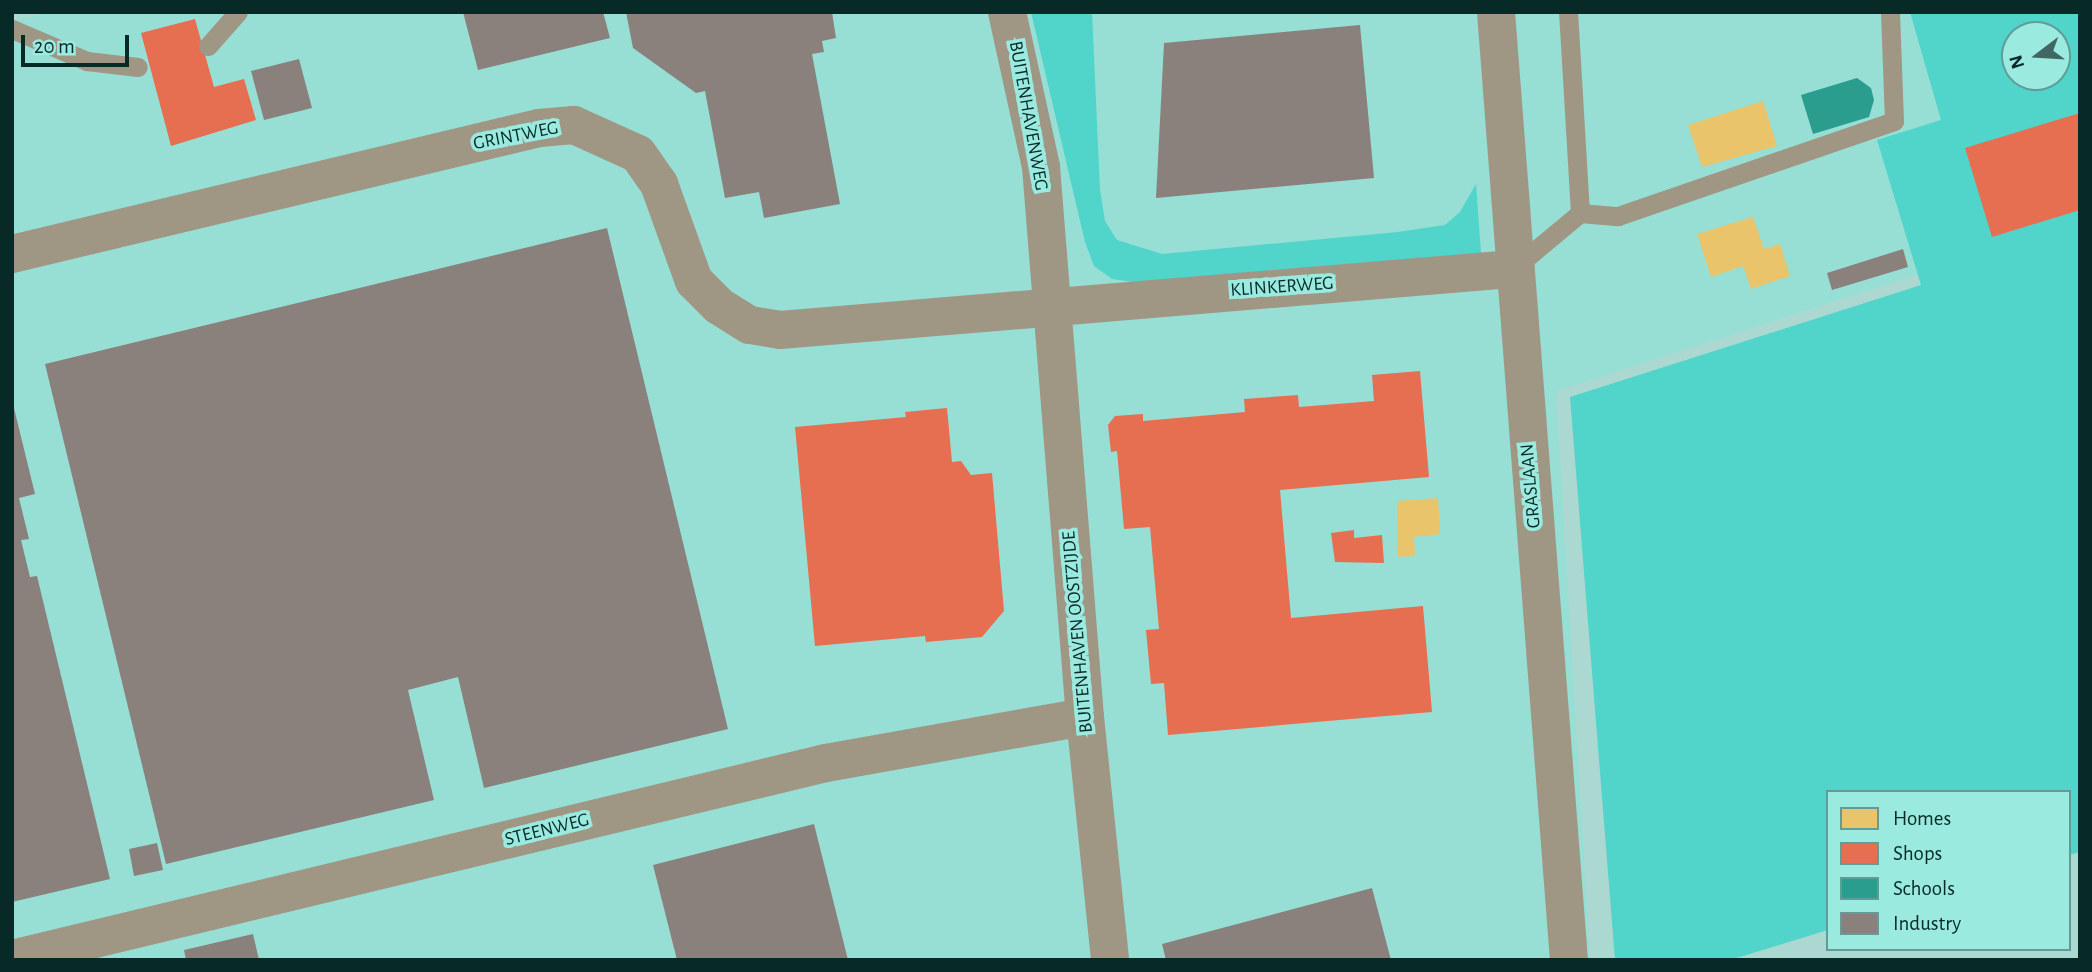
<!DOCTYPE html>
<html>
<head>
<meta charset="utf-8">
<style>
  body { margin:0 }
  #map { position:relative; width:2092px; height:972px; overflow:hidden; background:#acd8d2; font-family:"Alegreya Sans",sans-serif }
  div>[style] { position:absolute }
  .built>* { inset:0; background:#97ded5 }
  .green>* { inset:0; background:#51d4c9 }
  .homes>* { inset:0; background:#e9c46a }
  .shops>* { inset:0; background:#e76f51 }
  .schools>* { inset:0; background:#2a9d8f }
  .industry>* { inset:0; background:#8a817c }
  .service>* { height:19px; margin:-9.5px; padding:0 9.5px; transform-origin:9.5px; border-radius:9.5px; background:#a09684 }
  .minor>* { height:38px; margin:-19px; padding:0 19px; transform-origin:19px; border-radius:19px; background:#a09684 }
  span { translate:-50% -50%; white-space:nowrap; text-align:center; line-height:1.15; -webkit-text-stroke:7px #9aeae0; paint-order:stroke }
  .street-label { font-size:19px; color:#072a27 }
  .frame { position:absolute; inset:0; border:14px solid #072a27; pointer-events:none }
  .legend { position:absolute; left:1826px; top:790px; width:245px; height:161px; box-sizing:border-box; background:#9aeae0; border:2px solid #5f9d96; margin:0; padding:9px 12px; list-style:none; font-size:21px; color:#072a27 }
  .legend li { display:flex; align-items:center; gap:14px; height:35px }
  .legend b { width:35px; border:2px solid #5f9d96 }
  .north { position:absolute; left:2001px; top:21px; width:70px; height:70px; box-sizing:border-box; background:#9aeae0; border:2px solid #5f9d96; border-radius:50%; rotate:253deg; font-size:19px; font-weight:700; line-height:28px; text-align:center; color:#072a27 }
  .north::after { content:''; display:block; margin:auto; width:24px; height:32px; background:#416763; clip-path:polygon(50% 0,100% 100%,50% 72%,0 100%) }
  .scale { position:absolute; left:21px; top:35px; width:108px; height:32px; box-sizing:border-box; border:4px solid #072a27; border-top:0; padding-left:9px; font-size:21px; line-height:24px; white-space:nowrap; color:#072a27; -webkit-text-stroke:5px #9aeae0; paint-order:stroke }
</style>
</head>
<body>
<div id="map">
  <div class="built">
    <div style="clip-path:polygon(51px 12px,2050px 12px,2015px 35px,2015px 77px,2057px 77px,2080px 222px,1556px 391px,1590px 960px,12px 960px,12px 21px)"></div>
  </div>
  <div class="green">
    <div style="clip-path:polygon(1031px 12px,1092px 12px,1100px 190px,1105px 221px,1117px 240px,1162px 254px,1398px 232px,1445px 225px,1460px 212px,1476px 184px,1481px 253px,1134px 282px,1112px 279px,1094px 266px,1085px 242px)"></div>
    <div style="clip-path:polygon(evenodd,1910px 12px,2080px 12px,2080px 852px,2069px 855px,2069px 792px,1828px 792px,1828px 930px,1730px 960px,1615px 960px,1570px 397px,1921px 285px,1877px 140px,1941px 120px,1910px 12px,2015px 35px,2057px 35px,2057px 77px,2015px 77px,2015px 35px)"></div>
  </div>
  <div class="homes">
    <div style="clip-path:polygon(1763px 101px,1777px 146px,1702px 167px,1688px 125px)"></div>
    <div style="clip-path:polygon(1753px 217px,1764px 249px,1780px 244px,1790px 276px,1751px 289px,1743px 266px,1711px 277px,1697px 234px)"></div>
    <div style="clip-path:polygon(1438px 498px,1440px 534px,1414px 537px,1415px 556px,1398px 557px,1397px 501px)"></div>
  </div>
  <div class="shops">
    <div style="clip-path:polygon(195px 19px,214px 87px,244px 79px,256px 120px,171px 146px,141px 33px)"></div>
    <div style="clip-path:polygon(2080px 113px,2080px 210px,1992px 237px,1965px 148px)"></div>
    <div style="clip-path:polygon(1420px 371px,1429px 477px,1280px 490px,1291px 618px,1423px 606px,1432px 712px,1168px 735px,1164px 683px,1151px 684px,1146px 630px,1159px 629px,1150px 527px,1124px 529px,1117px 451px,1111px 452px,1108px 425px,1115px 416px,1143px 414px,1143px 421px,1245px 412px,1244px 399px,1298px 395px,1299px 407px,1374px 401px,1372px 375px)"></div>
    <div style="clip-path:polygon(947px 408px,952px 462px,961px 461px,971px 475px,992px 473px,1004px 611px,982px 637px,926px 642px,925px 636px,815px 646px,795px 427px,906px 417px,905px 412px)"></div>
    <div style="clip-path:polygon(1354px 530px,1354px 538px,1382px 535px,1384px 563px,1335px 562px,1331px 533px)"></div>
  </div>
  <div class="schools">
    <div style="clip-path:polygon(1857px 78px,1871px 88px,1874px 100px,1869px 117px,1813px 134px,1801px 95px)"></div>
  </div>
  <div class="industry">
    <div style="clip-path:polygon(463px 12px,603px 12px,610px 38px,478px 70px)"></div>
    <div style="clip-path:polygon(626px 12px,832px 12px,836px 38px,822px 41px,824px 52px,812px 54px,840px 204px,764px 218px,759px 192px,725px 198px,705px 91px,696px 93px,633px 48px)"></div>
    <div style="clip-path:polygon(1360px 25px,1374px 178px,1156px 198px,1164px 43px)"></div>
    <div style="clip-path:polygon(299px 59px,312px 108px,264px 120px,251px 71px)"></div>
    <div style="clip-path:polygon(607px 228px,728px 729px,484px 788px,458px 677px,408px 690px,434px 800px,166px 864px,45px 364px)"></div>
    <div style="clip-path:polygon(1903px 249px,1908px 267px,1832px 290px,1827px 273px)"></div>
    <div style="clip-path:polygon(13px 404px,35px 494px,19px 498px,29px 539px,21px 540px,30px 577px,37px 576px,110px 879px,12px 902px)"></div>
    <div style="clip-path:polygon(814px 824px,848px 960px,677px 960px,653px 865px)"></div>
    <div style="clip-path:polygon(157px 843px,163px 870px,134px 876px,129px 849px)"></div>
    <div style="clip-path:polygon(1372px 888px,1391px 960px,1166px 960px,1162px 944px)"></div>
    <div style="clip-path:polygon(253px 934px,259px 960px,186px 960px,184px 950px)"></div>
  </div>
  <div class="service">
    <div style="left:12px;top:29px;width:82px;rotate:23.1deg"></div>
    <div style="left:87px;top:61px;width:51px;rotate:6.7deg"></div>
    <div style="left:208px;top:46px;width:45px;rotate:-48.6deg"></div>
    <div style="left:1580px;top:213px;width:38px;rotate:5deg"></div>
    <div style="left:1618px;top:216px;width:292px;rotate:-19deg"></div>
    <div style="left:1894px;top:121px;width:109px;rotate:-92.1deg"></div>
    <div style="left:1514px;top:268px;width:86px;rotate:-39.8deg"></div>
    <div style="left:1580px;top:213px;width:201px;rotate:-93.4deg"></div>
  </div>
  <div class="minor">
    <div style="left:1007px;top:12px;width:159px;rotate:77.6deg"></div>
    <div style="left:1041px;top:167px;width:552px;rotate:85.43deg"></div>
    <div style="left:1085px;top:717px;width:244px;rotate:84.1deg"></div>
    <div style="left:1496px;top:12px;width:951px;rotate:85.6deg"></div>
    <div style="left:12px;top:254px;width:542px;rotate:-13.45deg"></div>
    <div style="left:539px;top:128px;width:35px;rotate:-5deg"></div>
    <div style="left:574px;top:125px;width:70px;rotate:24.4deg"></div>
    <div style="left:638px;top:154px;width:37px;rotate:55deg"></div>
    <div style="left:659px;top:184px;width:103px;rotate:70.2deg"></div>
    <div style="left:694px;top:281px;width:35px;rotate:45deg"></div>
    <div style="left:719px;top:306px;width:36px;rotate:32deg"></div>
    <div style="left:750px;top:325px;width:30px;rotate:9deg"></div>
    <div style="left:780px;top:330px;width:736px;rotate:-4.76deg"></div>
    <div style="left:12px;top:959px;width:837px;rotate:-13.54deg"></div>
    <div style="left:826px;top:763px;width:263px;rotate:-10.1deg"></div>
  </div>
  <div class="street-label">
    <span style="left:1028px;top:116px;rotate:80deg">BUITENHAVENWEG</span>
    <span style="left:516px;top:136px;rotate:-11deg">GRINTWEG</span>
    <span style="left:1282px;top:287px;rotate:-4deg">KLINKERWEG</span>
    <span style="left:1531px;top:486px;rotate:-95deg">GRASLAAN</span>
    <span style="left:1078px;top:632px;rotate:-95deg">BUITENHAVEN OOSTZIJDE</span>
    <span style="left:547px;top:830px;rotate:-14deg">STEENWEG</span>
  </div>
  <div class="frame"></div>
  <ul class="legend">
  <li><b style="height:19px;background:#e9c46a"></b>Homes</li>
  <li><b style="height:19px;background:#e76f51"></b>Shops</li>
  <li><b style="height:19px;background:#2a9d8f"></b>Schools</li>
  <li><b style="height:19px;background:#8a817c"></b>Industry</li>
  </ul>
  <div class="north">N</div>
  <div class="scale">20 m</div>
</div>
</body>
</html>
